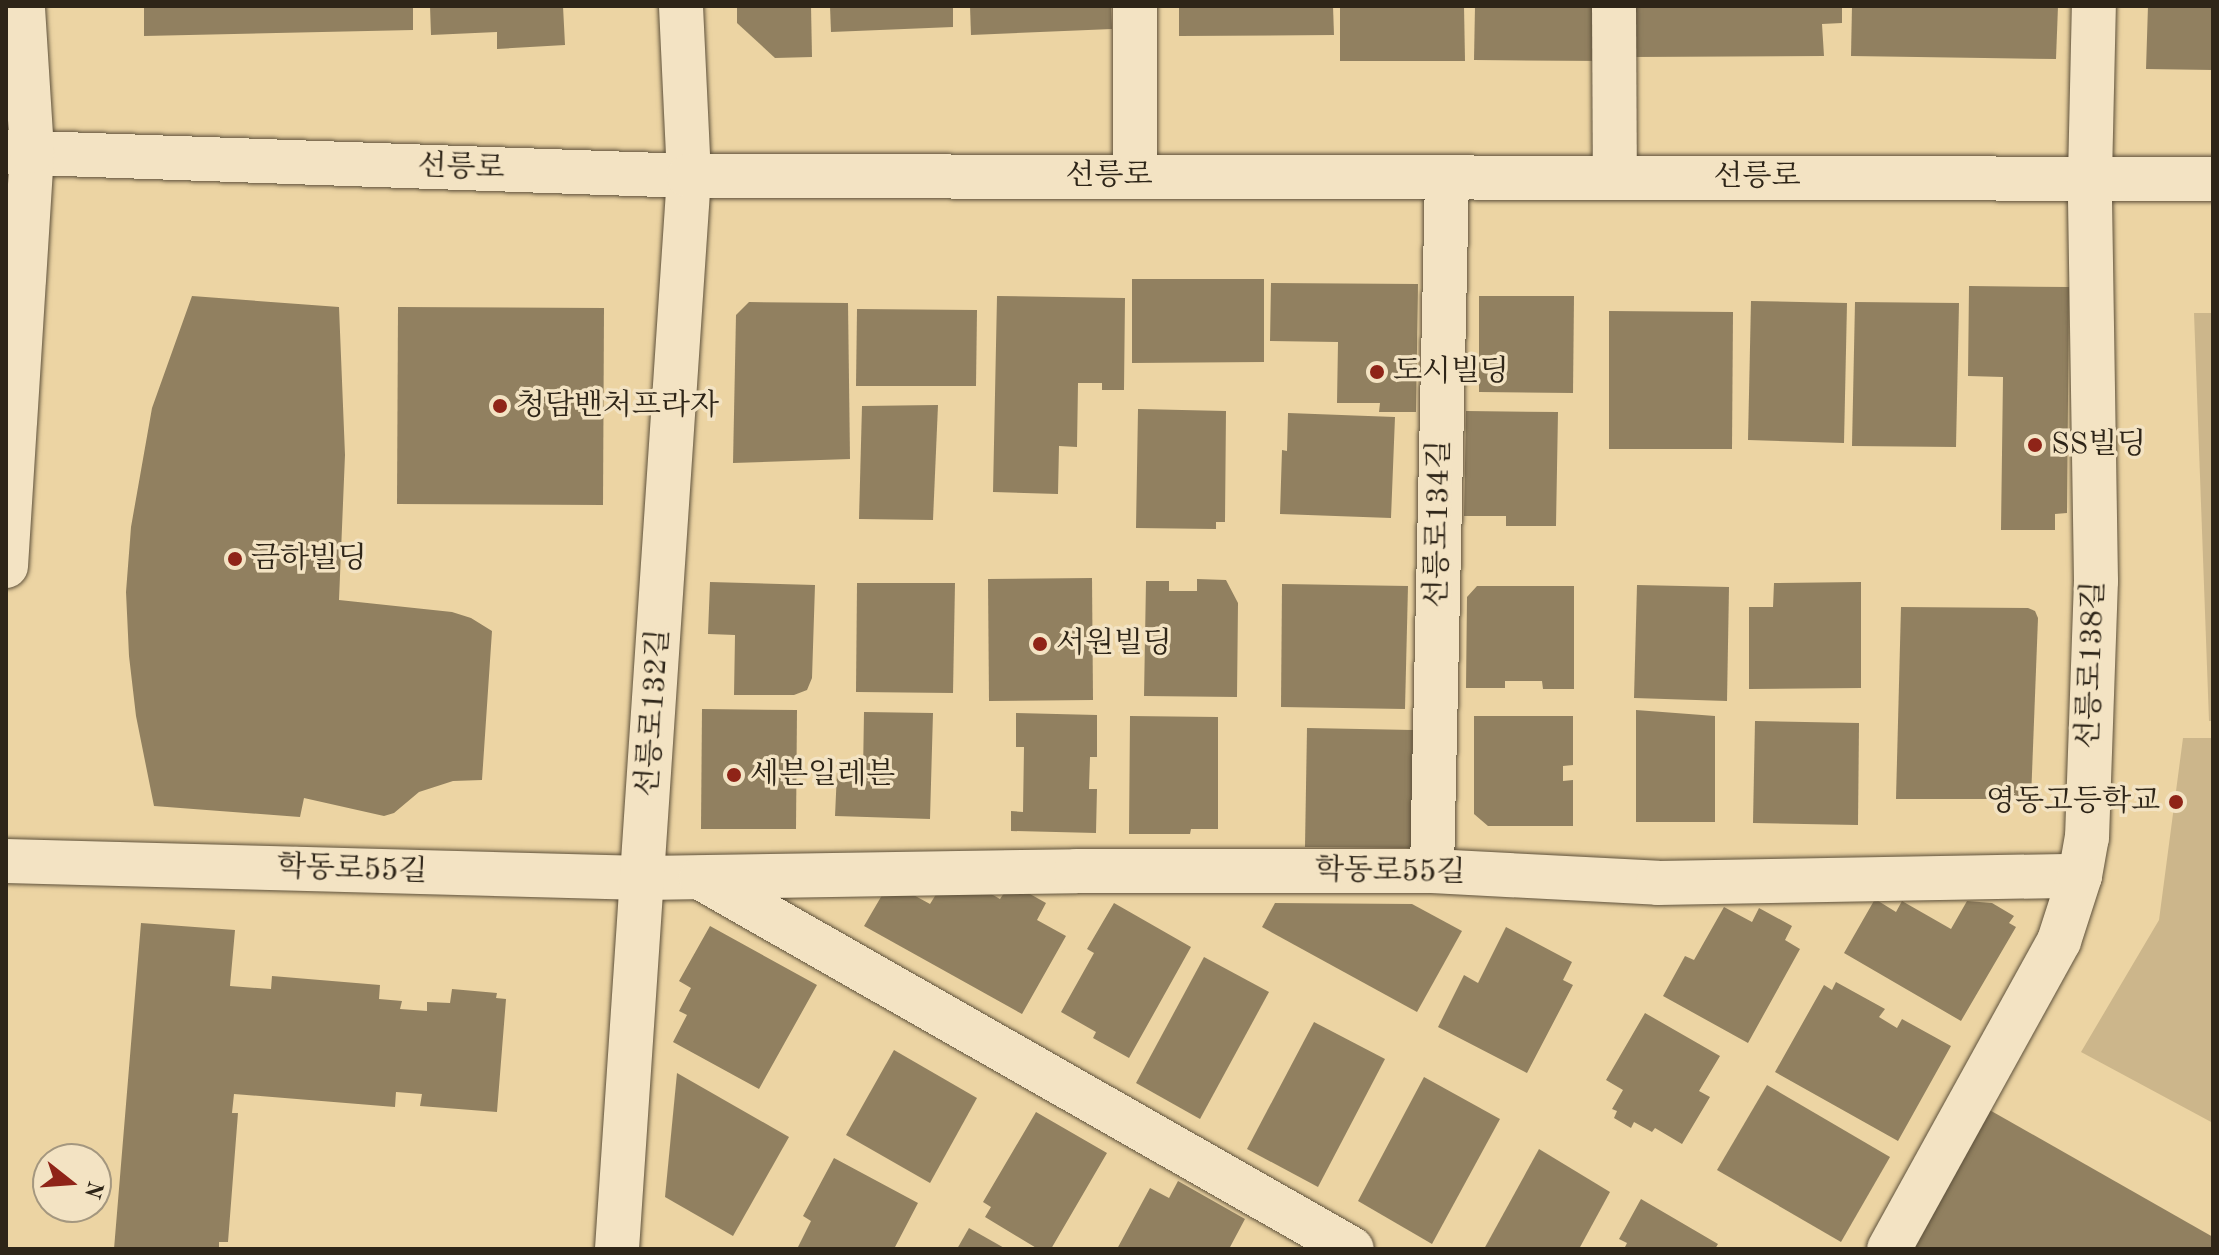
<!DOCTYPE html>
<html>
<head>
<meta charset="utf-8">
<style>
  body { margin:0 }
  #map { position:relative; width:2219px; height:1255px; overflow:hidden; background:#ecd4a3; font-family:"Old Standard TT","Noto Serif KR",serif }
  div>[style] { position:absolute }
  .green>* { inset:0; background:#ccb68b }
  .building>* { inset:0; background:#918060 }
  .roads { filter:drop-shadow(0 0 2px #5e513b) drop-shadow(0 0 2px #5e513b) }
  .street>* { height:44px; margin:-22px; padding:0 22px; transform-origin:22px; border-radius:22px; background:#f3e3c3 }
  .secondary>* { height:44px; margin:-22px; padding:0 22px; transform-origin:22px; border-radius:22px; background:#f3e3c3 }
  .dots>* { width:22px; height:22px; translate:-50% -50%; box-sizing:border-box; border:4px solid #f3e3c3; border-radius:50% }
  span { translate:-50% -50%; white-space:nowrap; text-align:center; line-height:1.15; -webkit-text-stroke:7px #f3e3c3; paint-order:stroke }
  .street-label { font-size:30px; color:#2e2518 }
  .poi-label { font-size:30px; color:#2e2518 }
  .left { translate:0 -50%; text-align:left }
  .right { translate:-100% -50%; text-align:right }
  .frame { position:absolute; inset:0; border:8px solid #2e2518; pointer-events:none }
  .north { position:absolute; left:32px; top:1143px; width:80px; height:80px; box-sizing:border-box; background:#f3e3c3; border:2px solid #a4977f; border-radius:50%; rotate:107deg; font-size:22px; font-weight:700; line-height:32px; text-align:center; color:#2e2518 }
  .north::after { content:''; display:block; margin:auto; width:28px; height:36px; background:#8f2418; clip-path:polygon(50% 0,100% 100%,50% 72%,0 100%) }
</style>
</head>
<body>
<div id="map">
  <div class="green">
    <div style="clip-path:polygon(2194px 313px,2213px 313px,2213px 721px,2209px 721px)"></div>
    <div style="clip-path:polygon(2183px 738px,2213px 738px,2213px 1123px,2081px 1052px,2159px 920px)"></div>
  </div>
  <div class="building">
    <div style="clip-path:polygon(144px 6px,413px 6px,413px 30px,144px 36px)"></div>
    <div style="clip-path:polygon(430px 6px,563px 6px,565px 45px,497px 49px,497px 32px,431px 35px)"></div>
    <div style="clip-path:polygon(737px 6px,811px 6px,812px 57px,775px 58px,737px 23px)"></div>
    <div style="clip-path:polygon(830px 6px,953px 6px,953px 27px,831px 32px)"></div>
    <div style="clip-path:polygon(970px 6px,1111px 6px,1112px 29px,971px 35px)"></div>
    <div style="clip-path:polygon(1179px 6px,1333px 6px,1334px 35px,1179px 36px)"></div>
    <div style="clip-path:polygon(1340px 6px,1464px 6px,1465px 61px,1340px 61px)"></div>
    <div style="clip-path:polygon(1475px 6px,1606px 6px,1605px 61px,1474px 60px)"></div>
    <div style="clip-path:polygon(1633px 6px,1842px 6px,1842px 23px,1822px 24px,1824px 56px,1633px 57px)"></div>
    <div style="clip-path:polygon(1852px 6px,2058px 6px,2056px 59px,1851px 56px)"></div>
    <div style="clip-path:polygon(2148px 6px,2213px 6px,2213px 70px,2146px 69px)"></div>
    <div style="clip-path:polygon(1132px 279px,1264px 279px,1264px 362px,1132px 363px)"></div>
    <div style="clip-path:polygon(1271px 283px,1418px 284px,1416px 412px,1379px 412px,1380px 403px,1337px 403px,1338px 342px,1270px 341px)"></div>
    <div style="clip-path:polygon(1969px 286px,2069px 287px,2067px 513px,2055px 514px,2055px 530px,2001px 530px,2003px 377px,1968px 376px)"></div>
    <div style="clip-path:polygon(192px 296px,339px 307px,345px 455px,339px 600px,452px 612px,471px 618px,492px 631px,482px 780px,453px 781px,419px 792px,394px 813px,384px 816px,304px 798px,300px 817px,154px 806px,136px 716px,129px 656px,126px 592px,131px 527px,152px 408px)"></div>
    <div style="clip-path:polygon(997px 296px,1125px 298px,1124px 390px,1102px 390px,1102px 383px,1078px 383px,1077px 447px,1059px 446px,1058px 494px,993px 492px)"></div>
    <div style="clip-path:polygon(1479px 296px,1574px 296px,1573px 393px,1479px 392px)"></div>
    <div style="clip-path:polygon(1751px 301px,1847px 303px,1844px 443px,1748px 440px)"></div>
    <div style="clip-path:polygon(749px 302px,848px 303px,850px 459px,733px 463px,736px 315px)"></div>
    <div style="clip-path:polygon(1855px 302px,1959px 303px,1956px 447px,1852px 446px)"></div>
    <div style="clip-path:polygon(398px 307px,604px 308px,603px 505px,397px 504px)"></div>
    <div style="clip-path:polygon(857px 309px,977px 310px,976px 386px,856px 386px)"></div>
    <div style="clip-path:polygon(1609px 311px,1733px 312px,1732px 449px,1609px 449px)"></div>
    <div style="clip-path:polygon(938px 405px,933px 520px,859px 519px,862px 406px)"></div>
    <div style="clip-path:polygon(1138px 409px,1226px 411px,1225px 522px,1216px 522px,1216px 529px,1136px 528px)"></div>
    <div style="clip-path:polygon(1466px 411px,1558px 412px,1556px 526px,1506px 526px,1506px 516px,1464px 516px)"></div>
    <div style="clip-path:polygon(1288px 413px,1395px 417px,1391px 518px,1280px 514px,1282px 450px,1287px 451px)"></div>
    <div style="clip-path:polygon(1092px 578px,1093px 700px,989px 701px,988px 579px)"></div>
    <div style="clip-path:polygon(1197px 579px,1226px 580px,1238px 603px,1237px 697px,1144px 696px,1146px 581px,1169px 581px,1169px 591px,1197px 591px)"></div>
    <div style="clip-path:polygon(710px 582px,815px 585px,812px 678px,807px 690px,794px 695px,734px 695px,735px 635px,708px 634px)"></div>
    <div style="clip-path:polygon(1861px 582px,1861px 688px,1749px 689px,1749px 607px,1773px 607px,1774px 583px)"></div>
    <div style="clip-path:polygon(857px 583px,955px 583px,953px 693px,856px 692px)"></div>
    <div style="clip-path:polygon(1282px 584px,1408px 586px,1405px 709px,1281px 707px)"></div>
    <div style="clip-path:polygon(1637px 585px,1729px 587px,1727px 701px,1634px 698px)"></div>
    <div style="clip-path:polygon(1477px 586px,1574px 586px,1574px 689px,1543px 689px,1542px 681px,1505px 681px,1505px 688px,1466px 688px,1467px 597px)"></div>
    <div style="clip-path:polygon(1901px 607px,2028px 608px,2035px 611px,2038px 618px,2031px 799px,1896px 799px)"></div>
    <div style="clip-path:polygon(702px 709px,797px 710px,796px 829px,701px 829px)"></div>
    <div style="clip-path:polygon(1636px 710px,1715px 716px,1715px 822px,1636px 822px)"></div>
    <div style="clip-path:polygon(864px 712px,933px 713px,930px 819px,835px 816px,837px 772px,863px 773px)"></div>
    <div style="clip-path:polygon(1016px 713px,1097px 715px,1097px 757px,1090px 757px,1089px 789px,1097px 789px,1096px 833px,1011px 831px,1011px 811px,1023px 812px,1024px 747px,1016px 747px)"></div>
    <div style="clip-path:polygon(1130px 716px,1218px 717px,1218px 829px,1191px 829px,1190px 834px,1129px 834px)"></div>
    <div style="clip-path:polygon(1474px 716px,1573px 716px,1573px 765px,1563px 766px,1563px 781px,1573px 780px,1573px 826px,1488px 826px,1474px 814px)"></div>
    <div style="clip-path:polygon(1755px 721px,1859px 723px,1858px 825px,1753px 823px)"></div>
    <div style="clip-path:polygon(1307px 728px,1413px 730px,1411px 848px,1305px 847px)"></div>
    <div style="clip-path:polygon(897px 886px,930px 904px,940px 888px,979px 887px,1000px 899px,1004px 893px,1023px 890px,1046px 903px,1037px 920px,1066px 936px,1022px 1014px,864px 926px,885px 890px)"></div>
    <div style="clip-path:polygon(1875px 899px,1896px 912px,1902px 901px,1951px 929px,1967px 901px,1992px 903px,2014px 916px,2009px 923px,2016px 927px,1961px 1021px,1844px 953px)"></div>
    <div style="clip-path:polygon(1114px 903px,1191px 947px,1129px 1058px,1093px 1038px,1096px 1032px,1061px 1012px,1094px 953px,1087px 949px)"></div>
    <div style="clip-path:polygon(1275px 903px,1412px 904px,1462px 931px,1417px 1012px,1262px 927px)"></div>
    <div style="clip-path:polygon(1724px 907px,1752px 922px,1759px 908px,1792px 926px,1785px 940px,1800px 949px,1748px 1043px,1663px 996px,1685px 956px,1694px 960px)"></div>
    <div style="clip-path:polygon(141px 923px,235px 930px,230px 986px,271px 989px,272px 976px,380px 985px,379px 999px,402px 1001px,400px 1009px,427px 1011px,427px 1002px,450px 1003px,452px 989px,497px 993px,496px 998px,506px 999px,497px 1112px,420px 1106px,422px 1094px,396px 1092px,395px 1107px,234px 1094px,232px 1113px,238px 1113px,228px 1242px,219px 1242px,219px 1249px,114px 1249px)"></div>
    <div style="clip-path:polygon(710px 926px,817px 985px,759px 1089px,673px 1042px,687px 1015px,679px 1011px,691px 988px,679px 981px)"></div>
    <div style="clip-path:polygon(1506px 927px,1572px 962px,1563px 980px,1573px 985px,1527px 1073px,1438px 1027px,1464px 975px,1478px 983px)"></div>
    <div style="clip-path:polygon(1204px 957px,1269px 992px,1200px 1119px,1136px 1083px)"></div>
    <div style="clip-path:polygon(1836px 982px,1885px 1009px,1879px 1017px,1897px 1028px,1902px 1019px,1951px 1046px,1898px 1141px,1775px 1072px,1824px 985px,1832px 990px)"></div>
    <div style="clip-path:polygon(1645px 1013px,1720px 1056px,1699px 1091px,1710px 1097px,1682px 1144px,1655px 1128px,1652px 1132px,1634px 1122px,1631px 1128px,1614px 1118px,1617px 1111px,1612px 1109px,1623px 1090px,1606px 1080px)"></div>
    <div style="clip-path:polygon(1314px 1022px,1385px 1059px,1318px 1187px,1247px 1149px)"></div>
    <div style="clip-path:polygon(894px 1050px,977px 1098px,930px 1183px,846px 1135px)"></div>
    <div style="clip-path:polygon(677px 1073px,789px 1137px,733px 1236px,665px 1197px)"></div>
    <div style="clip-path:polygon(1424px 1077px,1500px 1119px,1432px 1244px,1358px 1201px)"></div>
    <div style="clip-path:polygon(1767px 1085px,1890px 1157px,1841px 1242px,1717px 1170px)"></div>
    <div style="clip-path:polygon(1979px 1104px,2213px 1237px,2213px 1249px,1897px 1249px)"></div>
    <div style="clip-path:polygon(1036px 1112px,1107px 1153px,1051px 1249px,1038px 1249px,985px 1217px,991px 1207px,983px 1202px)"></div>
    <div style="clip-path:polygon(1539px 1149px,1610px 1192px,1579px 1249px,1484px 1249px)"></div>
    <div style="clip-path:polygon(834px 1158px,918px 1203px,894px 1249px,797px 1249px,811px 1221px,803px 1216px)"></div>
    <div style="clip-path:polygon(1178px 1181px,1245px 1219px,1229px 1249px,1117px 1249px,1150px 1188px,1169px 1198px)"></div>
    <div style="clip-path:polygon(1641px 1199px,1718px 1244px,1715px 1249px,1624px 1249px,1627px 1243px,1619px 1239px)"></div>
    <div style="clip-path:polygon(969px 1228px,1006px 1249px,957px 1249px)"></div>
  </div>
  <div class="roads">
    <div class="street">
      <div style="left:1614px;top:6px;width:172px;rotate:89.7deg"></div>
      <div style="left:1135px;top:176px;width:170px;rotate:-90deg"></div>
      <div style="left:6px;top:861px;width:638px;rotate:1.53deg"></div>
      <div style="left:644px;top:878px;width:432px;rotate:-0.9deg"></div>
      <div style="left:1076px;top:871px;width:356px"></div>
      <div style="left:1432px;top:871px;width:226px;rotate:3deg"></div>
      <div style="left:1658px;top:883px;width:422px;rotate:-1deg"></div>
      <div style="left:1432px;top:871px;width:694px;rotate:-88.76deg"></div>
      <div style="left:701px;top:878px;width:749px;rotate:29.68deg"></div>
      <div style="left:617px;top:1249px;width:1075px;rotate:-86.16deg"></div>
      <div style="left:689px;top:176px;width:170px;rotate:-92.7deg"></div>
      <div style="left:1889px;top:1249px;width:352px;rotate:-61.1deg"></div>
      <div style="left:2059px;top:941px;width:68px;rotate:-72.1deg"></div>
      <div style="left:2080px;top:876px;width:39px;rotate:-80deg"></div>
      <div style="left:2087px;top:838px;width:257px;rotate:-88deg"></div>
      <div style="left:2096px;top:581px;width:404px;rotate:-90.9deg"></div>
      <div style="left:2090px;top:177px;width:171px;rotate:-88.7deg"></div>
    </div>
    <div class="secondary">
      <div style="left:6px;top:152px;width:683px;rotate:2.01deg"></div>
      <div style="left:689px;top:176px;width:1524px;rotate:0.11deg"></div>
      <div style="left:6px;top:566px;width:416px;rotate:-86.4deg"></div>
      <div style="left:32px;top:151px;width:145px;rotate:-93.6deg"></div>
    </div>
  </div>
  <div class="dots">
    <div style="left:1377px;top:372px;background:#8f2418"></div>
    <div style="left:500px;top:406px;background:#8f2418"></div>
    <div style="left:2035px;top:445px;background:#8f2418"></div>
    <div style="left:235px;top:559px;background:#8f2418"></div>
    <div style="left:1040px;top:644px;background:#8f2418"></div>
    <div style="left:734px;top:775px;background:#8f2418"></div>
    <div style="left:2176px;top:802px;background:#8f2418"></div>
  </div>
  <div class="street-label">
    <span style="left:461px;top:168px;rotate:2deg">선릉로</span>
    <span style="left:1109px;top:176px">선릉로</span>
    <span style="left:1757px;top:177px">선릉로</span>
    <span style="left:1439px;top:524px;rotate:-89deg">선릉로134길</span>
    <span style="left:2092px;top:665px;rotate:-88deg">선릉로138길</span>
    <span style="left:654px;top:713px;rotate:-86deg">선릉로132길</span>
    <span style="left:352px;top:870px;rotate:2deg">학동로55길</span>
    <span style="left:1390px;top:872px;rotate:1deg">학동로55길</span>
  </div>
  <div class="poi-label">
    <span class="left" style="left:1393px;top:372px">도시빌딩</span>
    <span class="left" style="left:516px;top:406px">청담밴처프라자</span>
    <span class="left" style="left:2051px;top:445px">SS빌딩</span>
    <span class="left" style="left:251px;top:559px">금하빌딩</span>
    <span class="left" style="left:1056px;top:644px">서원빌딩</span>
    <span class="left" style="left:750px;top:775px">세븐일레븐</span>
    <span class="right" style="left:2160px;top:802px">영동고등학교</span>
  </div>
  <div class="frame"></div>
  <div class="north">N</div>
</div>
</body>
</html>
